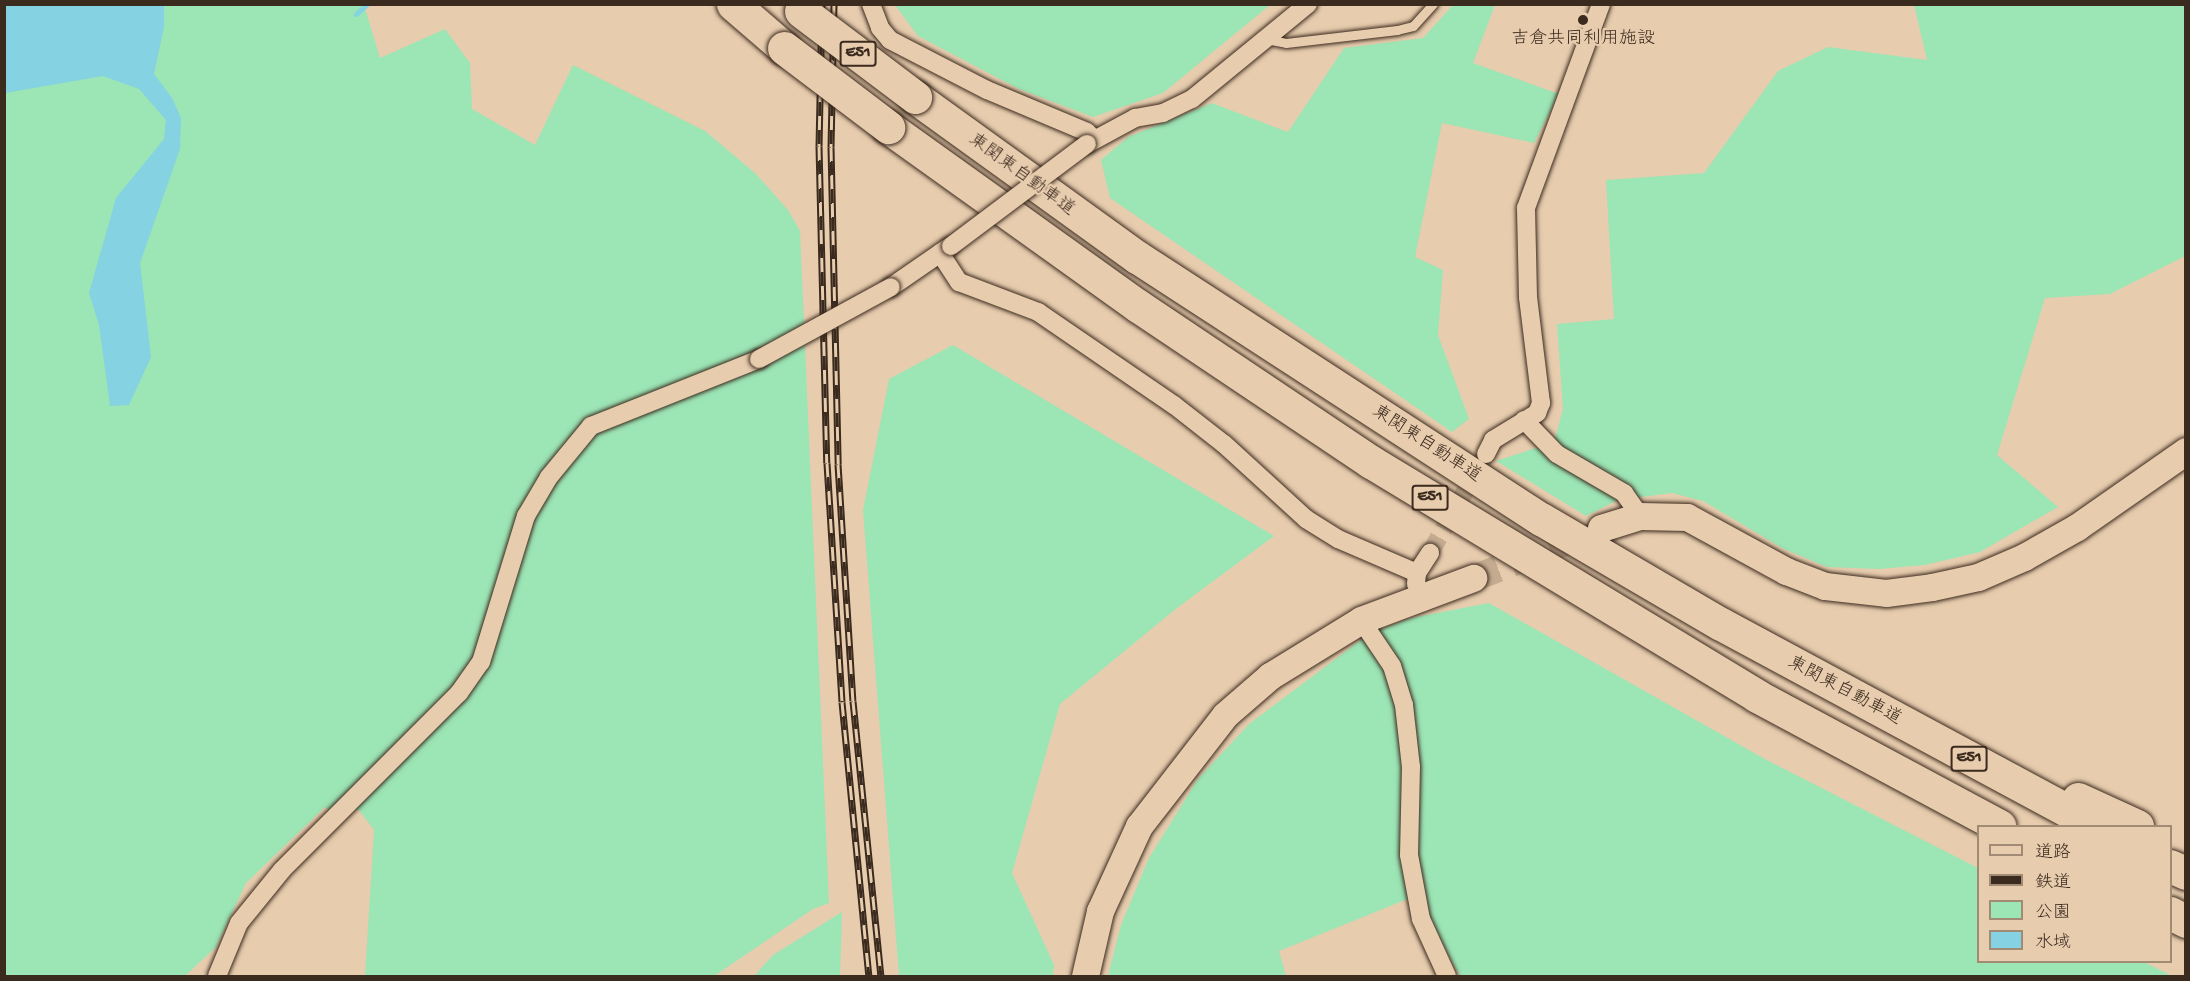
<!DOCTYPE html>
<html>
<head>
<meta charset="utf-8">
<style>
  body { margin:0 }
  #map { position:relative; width:2190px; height:981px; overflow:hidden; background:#e7ccae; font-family:"Gochi Hand","Klee One",sans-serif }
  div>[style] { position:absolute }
  .green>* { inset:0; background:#9ce5b5 }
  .water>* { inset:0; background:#84d2e2 }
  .stream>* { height:5px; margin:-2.5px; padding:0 2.5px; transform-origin:2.5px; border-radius:2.5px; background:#84d2e2 }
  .street-tunnel>* { height:18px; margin-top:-9px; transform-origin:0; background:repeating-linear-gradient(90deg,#c5ac91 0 18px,transparent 0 27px) }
  .secondary-tunnel>* { height:27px; margin-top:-13.5px; transform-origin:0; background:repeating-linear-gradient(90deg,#c5ac91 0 27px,transparent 0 41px) }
  .roads { filter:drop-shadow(0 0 2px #3b2a1e) drop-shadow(0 0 2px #3b2a1e) }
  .lane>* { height:9px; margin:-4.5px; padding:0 4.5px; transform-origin:4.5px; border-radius:4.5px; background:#e7ccae }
  .street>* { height:18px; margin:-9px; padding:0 9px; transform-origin:9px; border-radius:9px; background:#e7ccae }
  .secondary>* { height:27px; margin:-13.5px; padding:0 13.5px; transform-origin:13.5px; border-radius:13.5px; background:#e7ccae }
  .highway>* { height:33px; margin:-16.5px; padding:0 16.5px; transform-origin:16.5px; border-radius:16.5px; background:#e7ccae }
  .rail>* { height:7px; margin-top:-3.5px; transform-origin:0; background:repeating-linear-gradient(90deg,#e7ccae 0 14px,#3b2a1e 0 28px); box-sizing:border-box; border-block:2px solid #3b2a1e }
  .bridges { filter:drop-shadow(0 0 2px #3b2a1e) drop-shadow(0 0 2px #3b2a1e) }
  .street-bridge>* { height:18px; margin:-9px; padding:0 9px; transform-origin:9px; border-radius:9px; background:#e7ccae }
  .highway-bridge>* { height:33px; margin:-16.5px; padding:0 16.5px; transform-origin:16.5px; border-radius:16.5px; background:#e7ccae }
  .dots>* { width:16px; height:16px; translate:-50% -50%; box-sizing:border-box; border:3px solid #e7ccae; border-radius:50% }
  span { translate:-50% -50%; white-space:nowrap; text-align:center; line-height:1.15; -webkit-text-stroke:4.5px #e7ccae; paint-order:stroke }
  .shield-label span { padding:2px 4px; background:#e7ccae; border:2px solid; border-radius:4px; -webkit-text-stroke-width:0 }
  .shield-label { font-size:16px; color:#3b2a1e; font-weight:700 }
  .poi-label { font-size:18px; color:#3b2a1e }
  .street-label { font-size:18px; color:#3b2a1e }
  .frame { position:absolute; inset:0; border:6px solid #3b2a1e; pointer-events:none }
  .legend { position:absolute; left:1977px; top:825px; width:195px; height:138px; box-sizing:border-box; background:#e7ccae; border:2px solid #a28b74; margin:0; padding:8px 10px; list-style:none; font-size:18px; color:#3b2a1e }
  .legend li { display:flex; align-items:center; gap:12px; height:30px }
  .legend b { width:30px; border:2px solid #a28b74 }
</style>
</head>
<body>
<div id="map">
  <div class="green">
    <div style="clip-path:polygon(5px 5px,364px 5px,380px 58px,445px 29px,470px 63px,472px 109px,535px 145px,573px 65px,705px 131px,755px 173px,788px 210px,800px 231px,829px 903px,813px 909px,714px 976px,365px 976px,374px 830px,359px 810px,330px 811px,325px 807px,246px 883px,216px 947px,185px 976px,5px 976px)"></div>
    <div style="clip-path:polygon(895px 5px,895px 4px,1270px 5px,1163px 93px,1093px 117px,1019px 89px,918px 36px)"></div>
    <div style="clip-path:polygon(1453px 5px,1495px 5px,1473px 63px,1559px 94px,1534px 143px,1442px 123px,1415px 257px,1443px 270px,1438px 335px,1469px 419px,1452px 432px,1110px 198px,1101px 160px,1128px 137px,1212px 103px,1288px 132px,1344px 48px,1423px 38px)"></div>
    <div style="clip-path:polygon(1914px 5px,2185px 5px,2185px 256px,2110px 294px,2045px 298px,1997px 455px,2058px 507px,1980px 552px,1925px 565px,1879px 569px,1827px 567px,1784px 549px,1703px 501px,1672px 493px,1618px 500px,1586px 516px,1496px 461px,1554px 442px,1563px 409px,1557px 324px,1614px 319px,1606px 180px,1704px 173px,1778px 71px,1828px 47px,1927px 60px)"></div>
    <div style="clip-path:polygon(953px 345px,1274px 536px,1177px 608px,1060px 704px,1012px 873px,1054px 965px,1053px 976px,899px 976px,863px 510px,889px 379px)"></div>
    <div style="clip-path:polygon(1489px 603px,1763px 758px,1978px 868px,1978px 962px,2144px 962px,2172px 976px,1460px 976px,1415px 896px,1279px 951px,1286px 976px,1108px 976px,1121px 925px,1149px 858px,1198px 779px,1249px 724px,1370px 633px,1411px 618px)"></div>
    <div style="clip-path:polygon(842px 912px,840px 976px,754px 976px,773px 955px)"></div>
  </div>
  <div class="water">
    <div style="clip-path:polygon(5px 4px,164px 5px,164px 27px,154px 74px,172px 98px,181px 118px,180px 149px,140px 263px,151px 357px,129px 405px,110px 406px,99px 325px,89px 293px,116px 198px,164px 139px,166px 120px,139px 89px,103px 76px,5px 93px)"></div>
  </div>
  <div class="stream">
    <div style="left:356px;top:14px;width:15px;rotate:-42deg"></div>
  </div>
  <div class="street-tunnel">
    <div style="left:1430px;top:553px;width:97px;rotate:-60.3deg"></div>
  </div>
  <div class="secondary-tunnel">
    <div style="left:1473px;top:578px;width:123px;rotate:-21.4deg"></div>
  </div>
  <div class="roads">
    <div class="lane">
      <div style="left:1266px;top:39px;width:20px;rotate:11deg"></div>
      <div style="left:1286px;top:43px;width:112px;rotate:-6.7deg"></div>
      <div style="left:1397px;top:30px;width:16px;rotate:-14deg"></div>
      <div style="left:1413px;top:26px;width:30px;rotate:-48deg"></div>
    </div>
    <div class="street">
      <div style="left:871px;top:4px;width:26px;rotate:69deg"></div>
      <div style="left:880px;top:28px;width:16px;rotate:50deg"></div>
      <div style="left:890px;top:40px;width:109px;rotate:27.3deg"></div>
      <div style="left:987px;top:90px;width:108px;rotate:22.8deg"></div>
      <div style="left:1087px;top:132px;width:10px;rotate:45deg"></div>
      <div style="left:1087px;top:144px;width:55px;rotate:-28.4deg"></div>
      <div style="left:1135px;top:118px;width:28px;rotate:-10deg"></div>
      <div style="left:1163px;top:113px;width:32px;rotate:-26deg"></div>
      <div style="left:1192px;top:99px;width:150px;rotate:-39.3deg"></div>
      <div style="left:940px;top:253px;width:35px;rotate:57deg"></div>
      <div style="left:959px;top:282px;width:85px;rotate:20.8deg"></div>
      <div style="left:1038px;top:312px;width:165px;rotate:34.4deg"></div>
      <div style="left:1174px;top:405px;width:63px;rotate:38deg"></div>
      <div style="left:1224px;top:444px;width:111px;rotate:42.4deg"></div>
      <div style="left:1306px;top:519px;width:38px;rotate:32deg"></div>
      <div style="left:1338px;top:539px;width:86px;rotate:23.3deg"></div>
      <div style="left:891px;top:287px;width:70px;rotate:-34.6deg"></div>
      <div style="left:1524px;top:420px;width:47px;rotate:45.9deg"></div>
      <div style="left:1557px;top:454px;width:78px;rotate:30.2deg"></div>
      <div style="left:1624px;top:493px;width:28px;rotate:55deg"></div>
      <div style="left:1486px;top:454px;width:16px;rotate:-63deg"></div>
      <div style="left:1493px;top:440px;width:52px;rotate:-31.5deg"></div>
      <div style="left:1537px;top:413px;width:11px;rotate:-68deg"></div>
      <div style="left:1541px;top:403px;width:107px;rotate:-97deg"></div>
      <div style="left:1528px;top:297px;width:89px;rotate:-91.3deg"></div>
      <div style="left:1526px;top:208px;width:217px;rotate:-69.8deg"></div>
      <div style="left:1416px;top:584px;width:11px;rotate:-85deg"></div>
      <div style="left:1417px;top:573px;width:24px;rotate:-57deg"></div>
      <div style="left:1361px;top:620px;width:55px;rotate:56deg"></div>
      <div style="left:1392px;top:666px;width:41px;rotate:72.9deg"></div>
      <div style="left:1404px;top:705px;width:62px;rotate:83.6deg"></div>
      <div style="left:1411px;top:767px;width:88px;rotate:91.3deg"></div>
      <div style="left:1409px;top:855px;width:65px;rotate:79.4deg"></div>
      <div style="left:1421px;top:919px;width:63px;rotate:65.5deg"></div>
      <div style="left:217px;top:976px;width:57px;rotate:-67.5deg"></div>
      <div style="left:239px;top:923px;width:68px;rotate:-50.9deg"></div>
      <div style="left:282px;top:870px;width:250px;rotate:-45deg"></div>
      <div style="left:459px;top:693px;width:38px;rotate:-55deg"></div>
      <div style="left:481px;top:662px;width:153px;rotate:-72.9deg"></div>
      <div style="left:526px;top:516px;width:45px;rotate:-59.5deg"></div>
      <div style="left:549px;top:477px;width:66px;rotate:-50.5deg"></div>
      <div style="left:591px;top:426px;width:181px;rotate:-21.7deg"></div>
    </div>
    <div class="secondary">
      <div style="left:1601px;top:528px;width:41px;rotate:-17.1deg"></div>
      <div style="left:1640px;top:516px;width:47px;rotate:1.2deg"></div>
      <div style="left:1687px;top:517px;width:113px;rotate:28.6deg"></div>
      <div style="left:1786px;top:571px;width:42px;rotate:21deg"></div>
      <div style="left:1825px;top:586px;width:61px;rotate:6.5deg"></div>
      <div style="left:1886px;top:593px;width:46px;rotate:-7.4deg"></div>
      <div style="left:1932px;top:587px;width:47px;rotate:-12.3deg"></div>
      <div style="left:1978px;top:577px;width:50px;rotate:-23.5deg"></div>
      <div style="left:2024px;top:557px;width:61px;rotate:-29.5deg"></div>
      <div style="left:2077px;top:527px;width:133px;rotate:-34.9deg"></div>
      <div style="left:1085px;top:976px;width:67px;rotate:-77deg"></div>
      <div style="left:1100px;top:911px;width:94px;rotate:-65.4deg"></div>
      <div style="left:1139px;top:826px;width:140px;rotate:-52.2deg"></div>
      <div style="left:1225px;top:715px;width:60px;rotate:-40.9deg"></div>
      <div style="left:1270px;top:676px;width:107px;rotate:-31.6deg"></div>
      <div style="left:1361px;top:620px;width:120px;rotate:-20.6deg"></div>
    </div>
    <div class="highway">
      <div style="left:733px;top:4px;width:67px;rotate:40.8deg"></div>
      <div style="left:915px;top:97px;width:274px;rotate:35.8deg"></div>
      <div style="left:1137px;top:257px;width:482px;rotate:33deg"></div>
      <div style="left:1541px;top:519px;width:208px;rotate:30.3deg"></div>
      <div style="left:1721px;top:624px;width:426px;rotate:28.3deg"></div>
      <div style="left:888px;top:127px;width:307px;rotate:35.6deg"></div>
      <div style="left:1138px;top:306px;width:280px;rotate:33.8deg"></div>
      <div style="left:1371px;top:462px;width:451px;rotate:31.2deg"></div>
      <div style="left:1757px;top:696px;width:275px;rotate:28.2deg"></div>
      <div style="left:2078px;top:799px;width:65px;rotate:24.6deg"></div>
      <div style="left:2170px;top:866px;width:17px;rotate:24deg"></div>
      <div style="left:2170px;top:913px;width:18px;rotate:27deg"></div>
    </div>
  </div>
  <div class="rail">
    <div style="left:822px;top:4px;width:142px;rotate:91.2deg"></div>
    <div style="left:819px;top:146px;width:317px;rotate:88.6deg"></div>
    <div style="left:827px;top:463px;width:239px;rotate:86.4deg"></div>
    <div style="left:842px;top:702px;width:275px;rotate:84.4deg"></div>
    <div style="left:834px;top:4px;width:143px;rotate:91.2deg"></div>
    <div style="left:831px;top:147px;width:317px;rotate:88.7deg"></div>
    <div style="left:838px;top:464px;width:237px;rotate:86.4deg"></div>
    <div style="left:853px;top:701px;width:276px;rotate:84.2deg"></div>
  </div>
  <div class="bridges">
    <div class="street-bridge">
      <div style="left:951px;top:246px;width:170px;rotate:-36.9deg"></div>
      <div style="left:759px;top:359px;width:150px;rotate:-28.6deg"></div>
    </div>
    <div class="highway-bridge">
      <div style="left:801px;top:11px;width:143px;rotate:37deg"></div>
      <div style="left:784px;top:48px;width:131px;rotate:37.2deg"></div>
    </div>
  </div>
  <div class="dots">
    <div style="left:1583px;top:20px;background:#3b2a1e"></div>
  </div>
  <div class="shield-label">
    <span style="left:858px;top:54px">E51</span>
    <span style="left:1430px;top:498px">E51</span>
    <span style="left:1969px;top:759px">E51</span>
  </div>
  <div class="poi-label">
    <span style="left:1583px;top:40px">吉倉共同利用施設</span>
  </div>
  <div class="street-label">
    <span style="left:1021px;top:176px;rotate:36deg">東関東自動車道</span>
    <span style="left:1426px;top:445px;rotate:33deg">東関東自動車道</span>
    <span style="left:1844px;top:692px;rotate:28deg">東関東自動車道</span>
  </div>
  <div class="frame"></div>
  <ul class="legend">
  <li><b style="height:8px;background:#e7ccae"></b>道路</li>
  <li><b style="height:8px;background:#3b2a1e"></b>鉄道</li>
  <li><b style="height:16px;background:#9ce5b5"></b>公園</li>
  <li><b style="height:16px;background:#84d2e2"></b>水域</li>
  </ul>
</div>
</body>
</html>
